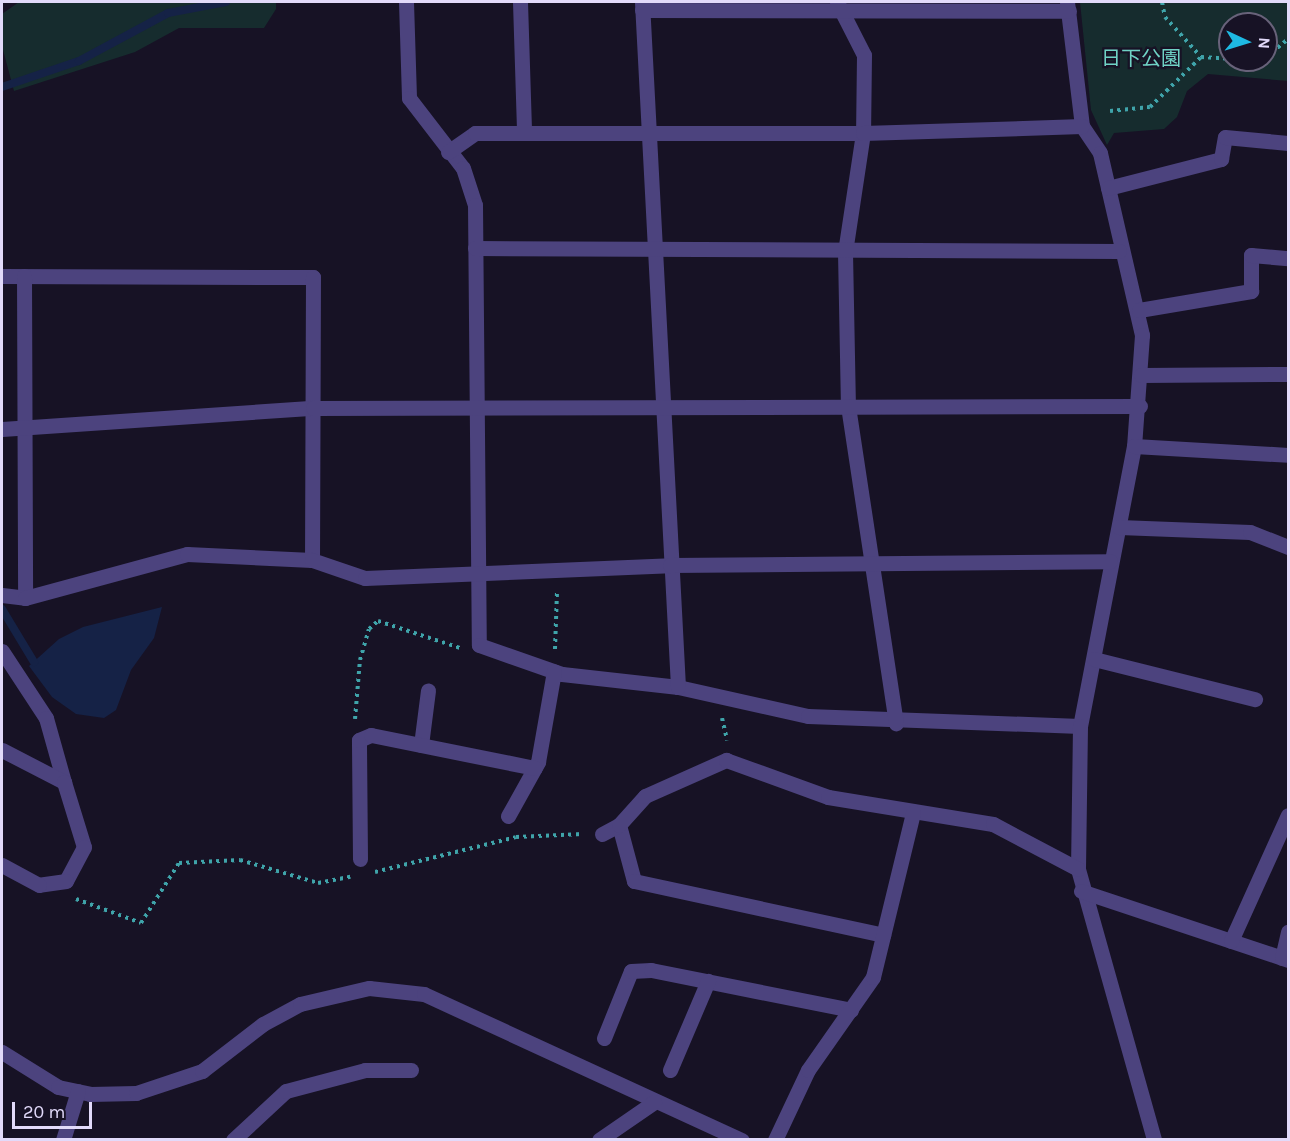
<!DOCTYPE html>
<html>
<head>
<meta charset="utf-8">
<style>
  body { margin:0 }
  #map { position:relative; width:1290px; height:1141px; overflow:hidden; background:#171225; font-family:Karla,"Noto Sans JP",sans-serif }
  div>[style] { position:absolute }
  .green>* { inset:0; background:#162c2e }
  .water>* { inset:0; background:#152246 }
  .stream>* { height:8px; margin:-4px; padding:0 4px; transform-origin:4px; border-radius:4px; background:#152246 }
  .path>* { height:4px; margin-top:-2px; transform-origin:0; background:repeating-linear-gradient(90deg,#3fa4aa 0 3px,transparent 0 7.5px) }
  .minor>* { height:15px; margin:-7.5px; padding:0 7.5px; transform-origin:7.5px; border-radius:7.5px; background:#4c437e }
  span { translate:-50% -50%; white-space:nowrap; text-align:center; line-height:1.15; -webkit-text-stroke:4.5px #171225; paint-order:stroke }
  .park-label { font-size:20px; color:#6fd2c5 }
  .frame { position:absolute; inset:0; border:3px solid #e2dafa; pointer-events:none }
  .north { position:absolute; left:1218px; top:12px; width:60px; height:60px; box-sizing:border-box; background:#171225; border:2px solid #68627a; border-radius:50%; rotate:94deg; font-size:16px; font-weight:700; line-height:24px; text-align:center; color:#e2dafa }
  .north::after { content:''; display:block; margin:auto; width:21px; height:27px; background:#1eb9e3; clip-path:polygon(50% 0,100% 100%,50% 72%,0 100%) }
  .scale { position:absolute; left:12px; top:1102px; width:80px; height:27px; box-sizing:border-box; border:3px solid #e2dafa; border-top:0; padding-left:8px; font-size:18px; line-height:21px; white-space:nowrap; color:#e2dafa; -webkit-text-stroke:4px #171225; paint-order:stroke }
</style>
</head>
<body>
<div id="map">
  <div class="green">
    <div style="clip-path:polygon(19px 2px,276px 2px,276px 9px,264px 28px,179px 28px,135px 52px,14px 91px,2px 46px,2px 14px)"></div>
    <div style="clip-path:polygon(evenodd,1080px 2px,1288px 2px,1288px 81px,1208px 74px,1187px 91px,1177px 117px,1164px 129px,1114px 133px,1107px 145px,1091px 110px,1080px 2px,1230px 24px,1266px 24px,1266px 60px,1230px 60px,1230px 24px)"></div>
  </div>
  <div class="water">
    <div style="clip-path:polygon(162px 607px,154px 638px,131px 670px,116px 710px,104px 718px,76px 714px,52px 697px,29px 666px,59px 639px,83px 627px)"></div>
  </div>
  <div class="stream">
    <div style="left:2px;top:87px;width:81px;rotate:-18.7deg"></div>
    <div style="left:79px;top:61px;width:101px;rotate:-28.3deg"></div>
    <div style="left:168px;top:13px;width:59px;rotate:-10.7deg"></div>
    <div style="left:2px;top:609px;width:62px;rotate:58.9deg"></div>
  </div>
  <div class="path">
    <div style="left:1162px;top:2px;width:15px;rotate:79deg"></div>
    <div style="left:1165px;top:17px;width:54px;rotate:48deg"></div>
    <div style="left:1201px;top:57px;width:50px;rotate:3.4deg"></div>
    <div style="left:1266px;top:57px;width:28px;rotate:-39deg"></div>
    <div style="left:1110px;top:111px;width:40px;rotate:-5.7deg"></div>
    <div style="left:1150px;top:107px;width:71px;rotate:-44.4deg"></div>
    <div style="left:555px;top:649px;width:58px;rotate:-88deg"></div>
    <div style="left:722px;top:718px;width:23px;rotate:77deg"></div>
    <div style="left:355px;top:719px;width:59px;rotate:-85.2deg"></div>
    <div style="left:360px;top:660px;width:32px;rotate:-74deg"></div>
    <div style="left:369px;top:629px;width:12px;rotate:-42deg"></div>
    <div style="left:378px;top:621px;width:86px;rotate:18.2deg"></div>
    <div style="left:375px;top:872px;width:145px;rotate:-13.9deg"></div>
    <div style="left:516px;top:837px;width:67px;rotate:-2.6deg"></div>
    <div style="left:76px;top:899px;width:69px;rotate:20.3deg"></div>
    <div style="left:141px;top:923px;width:71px;rotate:-57.7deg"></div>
    <div style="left:179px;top:863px;width:61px;rotate:-2.8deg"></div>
    <div style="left:240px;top:860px;width:81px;rotate:16.4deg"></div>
    <div style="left:318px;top:883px;width:33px;rotate:-11deg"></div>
  </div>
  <div class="minor">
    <div style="left:406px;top:2px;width:96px;rotate:88.2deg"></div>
    <div style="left:409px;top:98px;width:88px;rotate:52.4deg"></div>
    <div style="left:463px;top:168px;width:39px;rotate:72deg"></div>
    <div style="left:475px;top:205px;width:440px;rotate:89.5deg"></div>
    <div style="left:479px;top:645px;width:88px;rotate:19.3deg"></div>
    <div style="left:562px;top:674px;width:117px;rotate:6.4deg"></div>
    <div style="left:678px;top:687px;width:133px;rotate:12.6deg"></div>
    <div style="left:808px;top:716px;width:272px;rotate:2.1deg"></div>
    <div style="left:520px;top:2px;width:130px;rotate:88.2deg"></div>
    <div style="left:642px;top:2px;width:686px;rotate:86.99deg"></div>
    <div style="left:837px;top:2px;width:59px;rotate:63deg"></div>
    <div style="left:864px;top:55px;width:78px;rotate:90.7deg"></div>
    <div style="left:863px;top:133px;width:120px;rotate:98.6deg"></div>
    <div style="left:845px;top:252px;width:154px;rotate:88.9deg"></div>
    <div style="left:848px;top:406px;width:321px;rotate:81.4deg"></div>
    <div style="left:1067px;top:2px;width:125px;rotate:83.1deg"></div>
    <div style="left:1082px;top:126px;width:32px;rotate:56deg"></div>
    <div style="left:1100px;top:153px;width:187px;rotate:77deg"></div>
    <div style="left:1142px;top:335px;width:111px;rotate:94.1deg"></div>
    <div style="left:1134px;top:446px;width:285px;rotate:100.9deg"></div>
    <div style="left:1080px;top:726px;width:143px;rotate:90.8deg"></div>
    <div style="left:1078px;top:869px;width:281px;rotate:74.3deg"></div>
    <div style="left:642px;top:10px;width:427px;rotate:0.1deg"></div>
    <div style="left:448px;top:152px;width:33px;rotate:-35deg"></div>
    <div style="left:475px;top:133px;width:388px"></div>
    <div style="left:863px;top:133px;width:219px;rotate:-1.8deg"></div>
    <div style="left:1108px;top:188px;width:117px;rotate:-14.4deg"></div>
    <div style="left:1221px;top:159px;width:22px;rotate:-80deg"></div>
    <div style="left:1225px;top:137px;width:63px;rotate:5.4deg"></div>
    <div style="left:475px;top:248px;width:644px;rotate:0.27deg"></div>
    <div style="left:2px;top:276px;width:311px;rotate:0.2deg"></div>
    <div style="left:313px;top:277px;width:283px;rotate:90.2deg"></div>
    <div style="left:24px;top:276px;width:322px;rotate:89.8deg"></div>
    <div style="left:1139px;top:310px;width:114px;rotate:-9.6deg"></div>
    <div style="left:1251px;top:291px;width:36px;rotate:-90deg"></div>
    <div style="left:1251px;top:255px;width:37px;rotate:5deg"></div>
    <div style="left:1141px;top:375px;width:147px;rotate:-0.4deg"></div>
    <div style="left:2px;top:429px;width:312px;rotate:-3.9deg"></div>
    <div style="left:313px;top:408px;width:827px;rotate:-0.14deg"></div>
    <div style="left:1134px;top:446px;width:154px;rotate:3.3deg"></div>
    <div style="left:1119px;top:527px;width:131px;rotate:2.2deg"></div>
    <div style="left:1250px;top:532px;width:41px;rotate:21.5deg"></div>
    <div style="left:2px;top:595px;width:23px;rotate:7deg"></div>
    <div style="left:25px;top:598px;width:168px;rotate:-15.2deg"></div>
    <div style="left:187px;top:554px;width:125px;rotate:2.7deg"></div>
    <div style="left:312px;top:560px;width:56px;rotate:18.8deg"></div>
    <div style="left:365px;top:578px;width:305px;rotate:-2.4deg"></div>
    <div style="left:670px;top:565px;width:440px;rotate:-0.5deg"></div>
    <div style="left:2px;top:651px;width:80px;rotate:56.7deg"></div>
    <div style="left:46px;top:718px;width:66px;rotate:74.3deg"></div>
    <div style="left:1094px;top:659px;width:166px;rotate:14deg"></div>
    <div style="left:421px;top:745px;width:55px;rotate:-82.7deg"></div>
    <div style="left:2px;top:750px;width:70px;rotate:27.3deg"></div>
    <div style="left:64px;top:782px;width:68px;rotate:72.9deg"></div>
    <div style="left:84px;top:847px;width:38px;rotate:118deg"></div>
    <div style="left:66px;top:881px;width:27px;rotate:172deg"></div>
    <div style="left:39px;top:885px;width:42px;rotate:-151.6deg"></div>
    <div style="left:508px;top:816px;width:62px;rotate:-60.9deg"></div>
    <div style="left:538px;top:762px;width:92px;rotate:-80deg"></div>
    <div style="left:619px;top:825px;width:58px;rotate:75deg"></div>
    <div style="left:634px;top:881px;width:255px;rotate:12.2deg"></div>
    <div style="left:602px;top:834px;width:19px;rotate:-28deg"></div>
    <div style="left:619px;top:825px;width:39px;rotate:-48deg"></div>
    <div style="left:645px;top:796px;width:89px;rotate:-24deg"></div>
    <div style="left:726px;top:760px;width:109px;rotate:19.9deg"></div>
    <div style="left:828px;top:797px;width:167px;rotate:9.3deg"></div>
    <div style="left:993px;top:824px;width:96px;rotate:27.9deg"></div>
    <div style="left:360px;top:859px;width:119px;rotate:-90.5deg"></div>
    <div style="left:359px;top:740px;width:13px;rotate:-23deg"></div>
    <div style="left:371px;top:735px;width:167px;rotate:11.4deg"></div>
    <div style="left:1081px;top:891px;width:218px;rotate:18.4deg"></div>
    <div style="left:1231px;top:941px;width:138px;rotate:-65.7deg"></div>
    <div style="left:1282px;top:958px;width:27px;rotate:-77deg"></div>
    <div style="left:604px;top:1038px;width:72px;rotate:-68.1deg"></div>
    <div style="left:631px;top:971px;width:20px;rotate:-3deg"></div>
    <div style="left:651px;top:970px;width:204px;rotate:11.3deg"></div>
    <div style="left:2px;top:1052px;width:66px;rotate:32deg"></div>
    <div style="left:58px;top:1087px;width:33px;rotate:12deg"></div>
    <div style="left:90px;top:1094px;width:46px;rotate:-1.2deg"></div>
    <div style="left:136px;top:1093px;width:70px;rotate:-18.4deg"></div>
    <div style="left:202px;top:1071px;width:77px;rotate:-37.6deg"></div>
    <div style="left:263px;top:1024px;width:42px;rotate:-28.4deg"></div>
    <div style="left:300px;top:1004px;width:71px;rotate:-13.1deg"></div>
    <div style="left:369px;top:988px;width:55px;rotate:6.2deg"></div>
    <div style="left:424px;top:994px;width:350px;rotate:24.7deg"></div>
    <div style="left:670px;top:1070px;width:97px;rotate:-66.9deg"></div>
    <div style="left:63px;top:1140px;width:51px;rotate:-73deg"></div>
    <div style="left:233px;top:1140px;width:72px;rotate:-42.8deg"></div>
    <div style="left:286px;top:1091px;width:82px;rotate:-14.9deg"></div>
    <div style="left:365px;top:1070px;width:46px"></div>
    <div style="left:599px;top:1140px;width:67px;rotate:-34.6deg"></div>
    <div style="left:775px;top:1140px;width:77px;rotate:-64.8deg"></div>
    <div style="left:808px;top:1070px;width:113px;rotate:-55deg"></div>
    <div style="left:873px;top:977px;width:169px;rotate:-76.3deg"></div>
  </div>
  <div class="park-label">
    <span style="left:1141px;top:58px">日下公園</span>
  </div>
  <div class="frame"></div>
  <div class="north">N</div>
  <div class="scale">20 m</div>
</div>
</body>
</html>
